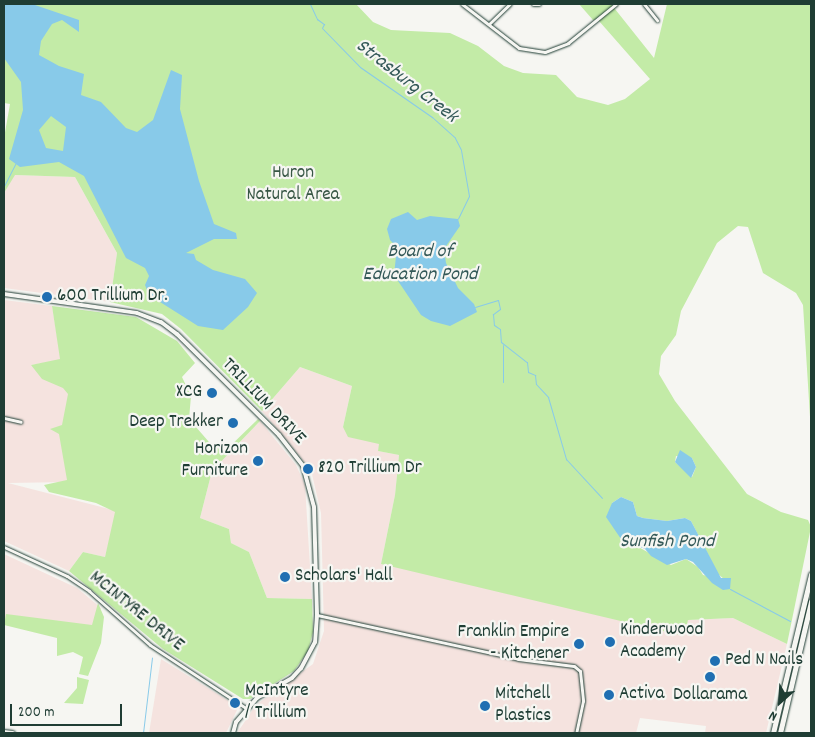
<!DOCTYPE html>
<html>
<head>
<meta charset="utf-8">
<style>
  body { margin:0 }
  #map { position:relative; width:815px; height:737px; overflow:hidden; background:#f6f6f2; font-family:Dekko,sans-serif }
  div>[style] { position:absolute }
  .built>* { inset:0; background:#f5e3df }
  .green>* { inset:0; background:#c3eba7 }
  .water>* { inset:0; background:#88cae9 }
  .stream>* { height:1px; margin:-0.5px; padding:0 0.5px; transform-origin:0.5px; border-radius:0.5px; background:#88cae9 }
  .roads { filter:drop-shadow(0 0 1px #1f3d34) drop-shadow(0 0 1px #1f3d34) }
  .minor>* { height:3px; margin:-1.5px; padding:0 1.5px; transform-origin:1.5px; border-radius:1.5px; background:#f6f6f2 }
  .tertiary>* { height:4px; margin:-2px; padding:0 2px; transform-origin:2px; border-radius:2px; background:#f6f6f2 }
  .secondary>* { height:4.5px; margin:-2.25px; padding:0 2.25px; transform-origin:2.25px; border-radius:2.25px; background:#f6f6f2 }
  .dots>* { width:14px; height:14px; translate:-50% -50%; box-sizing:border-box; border:2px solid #f6f6f2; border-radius:50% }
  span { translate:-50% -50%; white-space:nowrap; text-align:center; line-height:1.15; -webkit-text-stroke:4.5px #f6f6f2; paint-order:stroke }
  .park-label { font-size:19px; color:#385745 }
  .poi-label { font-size:19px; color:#1f3d34 }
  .left { translate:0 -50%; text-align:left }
  .right { translate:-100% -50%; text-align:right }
  .street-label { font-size:19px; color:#1f3d34 }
  .water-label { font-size:20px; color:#345958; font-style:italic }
  .frame { position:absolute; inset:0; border:5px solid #1f3d34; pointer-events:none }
  .north { position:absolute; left:755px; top:677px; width:50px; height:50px; -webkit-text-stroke:4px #f6f6f2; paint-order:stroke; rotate:206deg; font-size:14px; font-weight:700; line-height:20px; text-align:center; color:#1f3d34 }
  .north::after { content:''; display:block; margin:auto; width:18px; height:22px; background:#1f3d34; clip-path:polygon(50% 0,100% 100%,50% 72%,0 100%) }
  .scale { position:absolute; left:10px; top:704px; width:112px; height:22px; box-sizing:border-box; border:2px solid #1f3d34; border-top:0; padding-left:6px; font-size:15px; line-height:18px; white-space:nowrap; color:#1f3d34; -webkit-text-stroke:4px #f6f6f2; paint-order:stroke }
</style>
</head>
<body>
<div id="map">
  <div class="built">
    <div style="clip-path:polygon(14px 175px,75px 177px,117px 253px,110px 302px,4px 288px,4px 193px)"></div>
    <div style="clip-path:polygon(4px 300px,52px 306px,61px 360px,31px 365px,70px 390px,68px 482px,8px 483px,117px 511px,105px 557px,83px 552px,69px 571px,4px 541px)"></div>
    <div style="clip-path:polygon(300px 367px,352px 386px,343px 427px,380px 444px,378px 451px,399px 455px,395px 495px,381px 564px,672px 611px,688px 620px,733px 618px,787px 644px,766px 733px,705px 733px,706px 726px,640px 718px,636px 733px,237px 733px,256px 705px,313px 664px,324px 631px,321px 513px,311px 470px,262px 411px)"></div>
    <div style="clip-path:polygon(260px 421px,296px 465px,305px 485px,312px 599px,267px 598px,249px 552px,231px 543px,229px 529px,200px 518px,212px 471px)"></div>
    <div style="clip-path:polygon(4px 554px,77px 588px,101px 608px,94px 634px,4px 619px)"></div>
    <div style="clip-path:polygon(161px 659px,235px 705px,237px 710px,226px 733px,149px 733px)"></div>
  </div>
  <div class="green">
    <div style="clip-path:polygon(evenodd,4px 4px,356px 4px,373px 22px,391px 30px,450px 33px,478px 46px,504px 66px,523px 73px,556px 75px,577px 97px,608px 105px,625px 99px,650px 79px,599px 21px,593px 20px,579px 4px,611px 4px,654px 58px,667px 4px,811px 4px,811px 433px,803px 305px,796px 293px,763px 273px,748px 227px,738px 226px,717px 243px,681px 311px,676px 335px,661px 356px,659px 374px,675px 401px,747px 494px,781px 512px,808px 520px,811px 527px,787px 644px,733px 618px,688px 620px,684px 636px,381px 564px,395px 495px,399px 455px,378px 451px,379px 444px,348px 437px,343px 427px,352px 386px,300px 367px,262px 411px,181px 329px,162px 314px,110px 302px,117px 253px,75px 177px,15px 175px,4px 193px,4px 138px,10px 104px,4px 103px,4px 4px,676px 456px,692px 458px,696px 467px,692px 477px,675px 462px,676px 456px,4px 4px,621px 497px,633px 502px,637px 516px,643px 518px,667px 521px,685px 518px,691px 521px,718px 574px,724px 579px,703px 575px,698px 567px,686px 559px,671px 565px,633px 544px,612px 503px,621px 497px)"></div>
    <div style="clip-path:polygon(52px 306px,136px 317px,177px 341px,195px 363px,182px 377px,191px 396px,189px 419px,209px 442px,224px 452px,258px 419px,260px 421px,212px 471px,200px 518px,229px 529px,231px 543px,249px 552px,267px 598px,312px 599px,313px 632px,308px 651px,294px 671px,250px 699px,243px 699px,163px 649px,69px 571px,83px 552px,105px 557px,115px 512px,96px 503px,49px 492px,44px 485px,67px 480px,59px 434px,50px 429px,62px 425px,68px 394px,63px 388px,42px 379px,31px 365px,60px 359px)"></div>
    <div style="clip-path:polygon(98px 603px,104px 617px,101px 643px,88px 676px,79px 674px,83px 657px,73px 652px,57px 656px,57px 638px,4px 625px,6px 614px,92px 625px)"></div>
    <div style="clip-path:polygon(77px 677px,89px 680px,83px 704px,64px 703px,77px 688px)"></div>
  </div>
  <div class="water">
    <div style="clip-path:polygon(evenodd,4px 4px,32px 4px,79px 20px,79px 32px,62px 20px,52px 24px,41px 41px,39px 55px,59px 66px,84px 74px,81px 95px,101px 102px,126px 128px,137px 132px,153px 120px,171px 70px,182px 75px,180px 109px,199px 181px,214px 224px,236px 233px,237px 239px,214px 239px,186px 253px,194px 254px,196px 260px,213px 270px,245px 279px,257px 293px,248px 307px,223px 330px,198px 326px,149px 295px,145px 285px,149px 276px,145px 268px,126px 258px,84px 176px,59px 162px,20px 167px,9px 159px,23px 110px,21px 82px,4px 58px,4px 4px,51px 116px,66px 127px,63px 151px,46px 148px,39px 130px,51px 116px)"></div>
    <div style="clip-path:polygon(408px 212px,417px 220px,430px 216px,458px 219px,460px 226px,444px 249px,446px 263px,458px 288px,474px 304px,477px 312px,450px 326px,431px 321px,421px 315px,394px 275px,397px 247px,390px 240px,387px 229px,391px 219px)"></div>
    <div style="clip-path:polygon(680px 450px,692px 458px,696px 467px,691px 478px,675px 462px)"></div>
    <div style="clip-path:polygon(621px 497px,633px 502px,637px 516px,643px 518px,667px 521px,685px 518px,691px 521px,721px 578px,731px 578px,730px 589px,723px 590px,712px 583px,693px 562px,686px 559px,667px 565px,651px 556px,645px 549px,621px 539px,606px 517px,612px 503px)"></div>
  </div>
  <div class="stream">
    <div style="left:310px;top:4px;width:17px;rotate:65deg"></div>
    <div style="left:317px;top:19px;width:9px;rotate:36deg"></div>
    <div style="left:324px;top:24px;width:4px;rotate:117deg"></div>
    <div style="left:322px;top:28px;width:54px;rotate:45.7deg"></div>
    <div style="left:360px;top:67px;width:88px;rotate:34.8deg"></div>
    <div style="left:432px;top:117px;width:31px;rotate:42deg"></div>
    <div style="left:455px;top:138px;width:13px;rotate:63deg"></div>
    <div style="left:461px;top:150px;width:47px;rotate:80.1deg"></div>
    <div style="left:469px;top:196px;width:25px;rotate:116deg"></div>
    <div style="left:4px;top:186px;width:25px;rotate:-63deg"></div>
    <div style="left:475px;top:307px;width:24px;rotate:-17deg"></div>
    <div style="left:498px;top:300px;width:9px;rotate:77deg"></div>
    <div style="left:500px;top:309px;width:9px;rotate:144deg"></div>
    <div style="left:493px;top:314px;width:11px;rotate:85deg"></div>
    <div style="left:494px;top:325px;width:7px;rotate:34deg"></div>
    <div style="left:500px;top:329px;width:13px;rotate:86deg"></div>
    <div style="left:501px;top:342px;width:33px;rotate:38deg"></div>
    <div style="left:527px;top:362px;width:10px;rotate:84deg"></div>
    <div style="left:528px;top:372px;width:8px;rotate:23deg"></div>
    <div style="left:535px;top:375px;width:9px;rotate:84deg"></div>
    <div style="left:536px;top:384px;width:18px;rotate:47deg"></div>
    <div style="left:548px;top:397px;width:65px;rotate:73.8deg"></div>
    <div style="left:566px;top:459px;width:53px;rotate:47.3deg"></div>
    <div style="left:503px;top:345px;width:37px;rotate:90deg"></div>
    <div style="left:730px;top:589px;width:68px;rotate:28.1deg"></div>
    <div style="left:143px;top:733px;width:76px;rotate:-83.2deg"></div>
  </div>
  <div class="roads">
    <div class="minor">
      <div style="left:462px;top:4px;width:72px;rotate:37.7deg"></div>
      <div style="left:519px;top:48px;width:26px;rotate:9deg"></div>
      <div style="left:545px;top:52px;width:25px;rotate:-21deg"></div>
      <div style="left:568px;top:43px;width:62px;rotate:-39.1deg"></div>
      <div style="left:533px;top:4px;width:6px"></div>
      <div style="left:644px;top:4px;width:21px;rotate:51deg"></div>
      <div style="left:489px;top:24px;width:29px;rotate:-44deg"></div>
      <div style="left:4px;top:418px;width:17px;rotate:13deg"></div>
      <div style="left:4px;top:547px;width:69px;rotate:24.7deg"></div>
      <div style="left:67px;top:576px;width:27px;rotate:34deg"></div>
      <div style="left:89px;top:591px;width:81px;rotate:41.5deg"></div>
      <div style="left:150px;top:645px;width:115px;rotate:33.3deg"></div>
      <div style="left:317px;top:615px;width:206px;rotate:12.3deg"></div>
      <div style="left:518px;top:659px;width:56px;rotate:7.1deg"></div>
      <div style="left:574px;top:666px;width:8px;rotate:40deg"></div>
      <div style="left:580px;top:671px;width:30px;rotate:84deg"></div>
      <div style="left:583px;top:701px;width:33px;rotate:102deg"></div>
    </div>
    <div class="tertiary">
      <div style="left:4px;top:294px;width:134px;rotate:8.1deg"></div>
      <div style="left:137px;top:313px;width:26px;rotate:21deg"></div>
      <div style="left:161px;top:322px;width:20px;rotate:37deg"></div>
      <div style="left:177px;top:334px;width:144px;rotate:44.7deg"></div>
      <div style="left:279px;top:435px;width:39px;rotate:52deg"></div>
      <div style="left:303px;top:466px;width:42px;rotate:75deg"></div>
      <div style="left:314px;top:507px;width:108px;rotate:88.4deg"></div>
      <div style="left:317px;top:615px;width:27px;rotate:94deg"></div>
      <div style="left:315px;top:642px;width:30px;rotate:118deg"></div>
      <div style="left:301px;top:668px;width:13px;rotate:132deg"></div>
      <div style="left:292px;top:678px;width:40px;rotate:150.3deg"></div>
      <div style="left:257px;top:698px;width:32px;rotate:131deg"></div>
      <div style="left:236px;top:722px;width:11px;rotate:105deg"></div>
    </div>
    <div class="secondary">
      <div style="left:4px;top:732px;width:8px;rotate:7deg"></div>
      <div style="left:773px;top:733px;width:163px;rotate:-76.5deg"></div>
      <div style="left:780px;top:733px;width:135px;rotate:-76.7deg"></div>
    </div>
  </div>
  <div class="dots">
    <div style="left:47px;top:297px;background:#1f6fb2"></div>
    <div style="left:212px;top:393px;background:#1f6fb2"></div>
    <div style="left:233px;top:423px;background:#1f6fb2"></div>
    <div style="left:258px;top:461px;background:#1f6fb2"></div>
    <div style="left:308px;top:469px;background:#1f6fb2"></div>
    <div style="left:285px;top:577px;background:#1f6fb2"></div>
    <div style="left:610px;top:642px;background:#1f6fb2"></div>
    <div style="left:579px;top:644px;background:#1f6fb2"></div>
    <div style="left:715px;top:661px;background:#1f6fb2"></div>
    <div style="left:710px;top:677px;background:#1f6fb2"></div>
    <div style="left:609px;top:695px;background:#1f6fb2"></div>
    <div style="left:235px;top:703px;background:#1f6fb2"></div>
    <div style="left:485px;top:706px;background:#1f6fb2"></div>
  </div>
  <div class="park-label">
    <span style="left:293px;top:185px">Huron<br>Natural Area</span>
  </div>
  <div class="poi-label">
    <span class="left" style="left:57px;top:297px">600 Trillium Dr.</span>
    <span class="right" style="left:202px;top:393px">XCG</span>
    <span class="right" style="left:223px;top:423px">Deep Trekker</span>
    <span class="right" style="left:248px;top:461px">Horizon<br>Furniture</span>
    <span class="left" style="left:318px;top:469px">820 Trillium Dr</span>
    <span class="left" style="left:295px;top:577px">Scholars' Hall</span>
    <span class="left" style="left:620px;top:642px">Kinderwood<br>Academy</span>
    <span class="right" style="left:569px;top:644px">Franklin Empire<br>- Kitchener</span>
    <span class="left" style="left:725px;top:661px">Ped N Nails</span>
    <span class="left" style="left:245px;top:703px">McIntyre<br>/ Trillium</span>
    <span class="left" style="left:495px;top:706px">Mitchell<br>Plastics</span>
    <span class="left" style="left:619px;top:695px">Activa</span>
    <span style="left:710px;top:696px">Dollarama</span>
  </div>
  <div class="street-label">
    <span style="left:263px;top:402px;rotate:46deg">TRILLIUM DRIVE</span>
    <span style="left:136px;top:612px;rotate:39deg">MCINTYRE DRIVE</span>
  </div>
  <div class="water-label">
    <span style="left:406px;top:82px;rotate:38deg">Strasburg Creek</span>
    <span style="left:420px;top:264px">Board of<br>Education Pond</span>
    <span style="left:667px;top:542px">Sunfish Pond</span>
  </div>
  <div class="frame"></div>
  <div class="north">N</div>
  <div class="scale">200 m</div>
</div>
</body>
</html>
